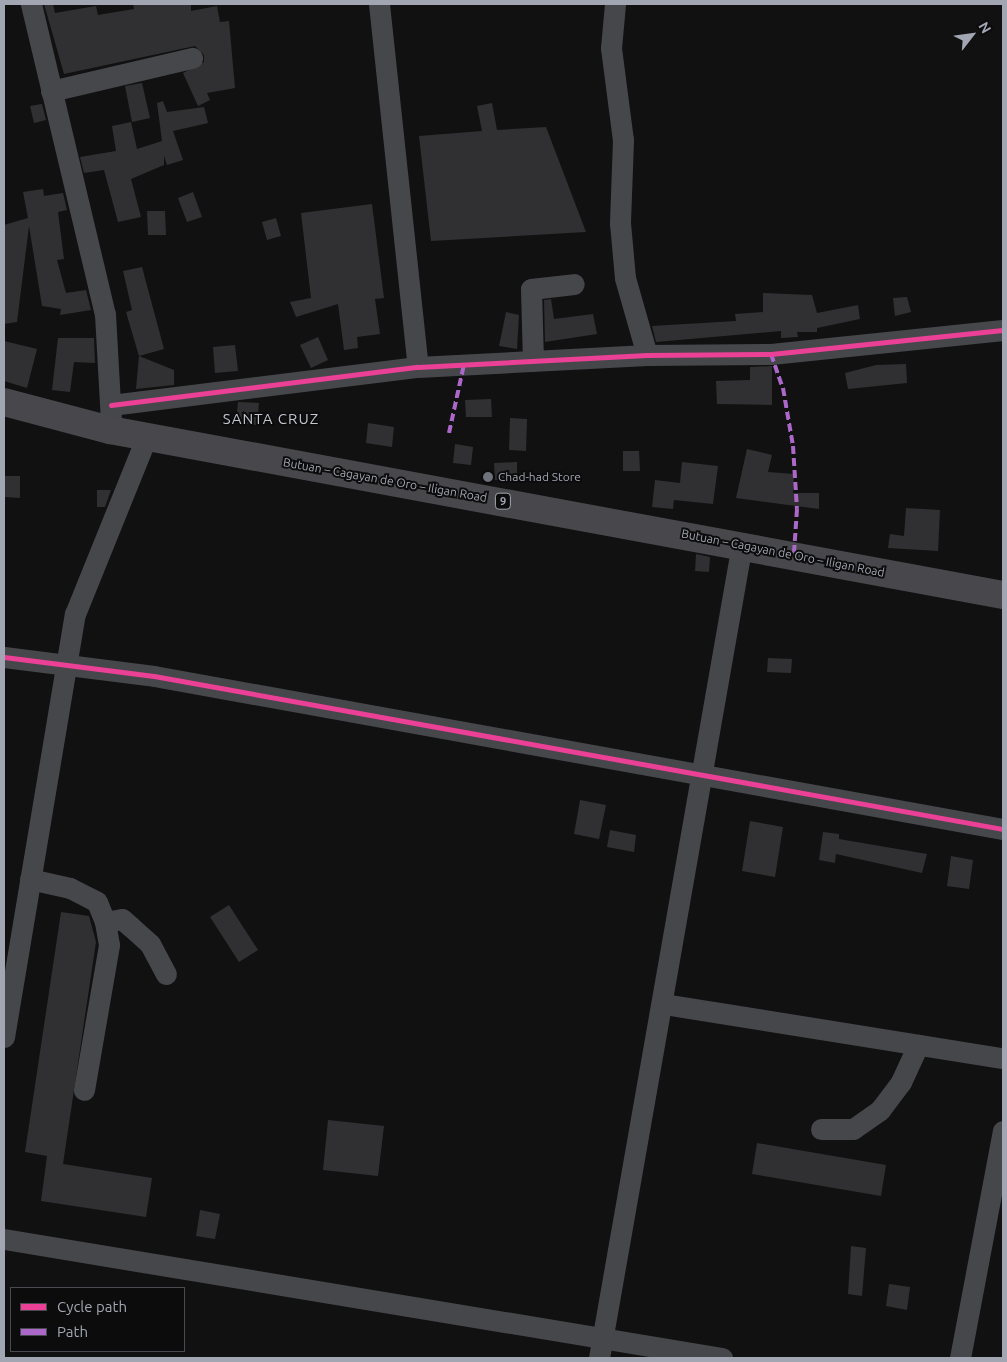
<!DOCTYPE html>
<html>
<head>
<meta charset="utf-8">
<style>
  body { margin:0 }
  #map { position:relative; width:1007px; height:1362px; overflow:hidden; background:#111112; font-family:Ubuntu,sans-serif }
  div>[style] { position:absolute }
  .building>* { inset:0; background:#303032 }
  .minor>* { height:21px; margin:-10.5px; padding:0 10.5px; transform-origin:10.5px; border-radius:10.5px; background:#46474a }
  .highway>* { height:28px; margin:-14px; padding:0 14px; transform-origin:14px; border-radius:14px; background:#48484c }
  .quiet>* { height:4px; margin-top:-2px; transform-origin:0; background:repeating-linear-gradient(90deg,#ac68c9 0 8px,transparent 0 12px) }
  .cycleway>* { height:5px; margin:-2.5px; padding:0 2.5px; transform-origin:2.5px; border-radius:2.5px; background:#ea4096 }
  .dots>* { width:14px; height:14px; translate:-50% -50%; box-sizing:border-box; border:2px solid #0c0c0d; border-radius:50% }
  span { translate:-50% -50%; white-space:nowrap; text-align:center; line-height:1.15; -webkit-text-stroke:4px #0c0c0d; paint-order:stroke }
  .shield-label span { padding:1px 4px; background:#0c0c0d; border:1px solid; border-radius:4px; -webkit-text-stroke-width:0 }
  .shield-label { font-size:11px; color:#a2a6b2; font-weight:700 }
  .poi-label { font-size:12px; color:#a2a6b2 }
  .left { translate:0 -50%; text-align:left }
  .street-label { font-size:12px; color:#a2a6b2 }
  .quarter-label { font-size:15px; color:#c3c5cf; letter-spacing:1px }
  .frame { position:absolute; inset:0; border:5px solid #a2a6b2; pointer-events:none }
  .legend { position:absolute; left:10px; top:1287px; width:175px; height:65px; box-sizing:border-box; background:#0c0c0d; border:1px solid #484a4f; margin:0; padding:6px 9px; list-style:none; font-size:15px; color:#a2a6b2 }
  .legend li { display:flex; align-items:center; gap:10px; height:25px }
  .legend b { width:25px; border:1px solid #484a4f }
  .north { position:absolute; left:947px; top:10px; width:50px; height:50px; -webkit-text-stroke:4px #0c0c0d; paint-order:stroke; rotate:60deg; font-size:14px; font-weight:700; line-height:20px; text-align:center; color:#a2a6b2 }
  .north::after { content:''; display:block; margin:auto; width:18px; height:22px; background:#a2a6b2; clip-path:polygon(50% 0,100% 100%,50% 72%,0 100%) }
</style>
</head>
<body>
<div id="map">
  <div class="building">
    <div style="clip-path:polygon(44px 4px,53px 4px,55px 13px,96px 6px,98px 15px,134px 9px,133px 4px,191px 4px,191px 11px,217px 6px,220px 22px,229px 21px,235px 88px,207px 93px,210px 100px,198px 106px,183px 73px,204px 62px,204px 55px,195px 46px,64px 74px)"></div>
    <div style="clip-path:polygon(142px 83px,150px 118px,132px 122px,125px 86px)"></div>
    <div style="clip-path:polygon(163px 101px,167px 112px,204px 107px,208px 123px,173px 131px,183px 160px,167px 165px,164px 156px,164px 165px,131px 179px,141px 217px,118px 222px,104px 170px,84px 173px,80px 157px,116px 151px,112px 126px,131px 122px,137px 149px,162px 141px,157px 103px)"></div>
    <div style="clip-path:polygon(492px 103px,497px 130px,546px 127px,586px 232px,431px 241px,419px 136px,482px 131px,477px 106px)"></div>
    <div style="clip-path:polygon(42px 104px,46px 120px,34px 123px,30px 106px)"></div>
    <div style="clip-path:polygon(43px 189px,44px 196px,63px 193px,67px 210px,58px 212px,64px 259px,57px 260px,66px 293px,86px 290px,91px 310px,60px 315px,61px 309px,42px 306px,29px 226px,17px 322px,4px 324px,4px 225px,28px 218px,23px 192px)"></div>
    <div style="clip-path:polygon(193px 192px,202px 217px,187px 222px,178px 198px)"></div>
    <div style="clip-path:polygon(372px 204px,384px 298px,375px 299px,380px 334px,357px 337px,358px 348px,344px 350px,338px 304px,296px 317px,290px 302px,311px 298px,301px 213px)"></div>
    <div style="clip-path:polygon(147px 211px,165px 211px,166px 235px,148px 235px)"></div>
    <div style="clip-path:polygon(276px 218px,281px 236px,267px 240px,262px 222px)"></div>
    <div style="clip-path:polygon(142px 267px,164px 349px,139px 356px,126px 312px,132px 310px,123px 271px)"></div>
    <div style="clip-path:polygon(763px 293px,812px 295px,817px 313px,858px 305px,860px 319px,817px 328px,817px 332px,797px 332px,798px 337px,781px 338px,781px 331px,656px 342px,652px 326px,736px 321px,735px 314px,763px 312px)"></div>
    <div style="clip-path:polygon(907px 297px,911px 312px,895px 316px,893px 298px)"></div>
    <div style="clip-path:polygon(551px 299px,554px 319px,593px 314px,597px 334px,545px 342px,544px 300px)"></div>
    <div style="clip-path:polygon(506px 312px,519px 315px,517px 349px,499px 346px)"></div>
    <div style="clip-path:polygon(318px 337px,328px 360px,311px 368px,300px 345px)"></div>
    <div style="clip-path:polygon(58px 338px,94px 338px,95px 363px,74px 362px,70px 392px,52px 390px)"></div>
    <div style="clip-path:polygon(4px 341px,37px 349px,27px 388px,4px 381px)"></div>
    <div style="clip-path:polygon(235px 345px,238px 371px,215px 373px,213px 347px)"></div>
    <div style="clip-path:polygon(139px 356px,174px 370px,174px 385px,136px 389px)"></div>
    <div style="clip-path:polygon(906px 364px,907px 383px,848px 389px,845px 373px,876px 365px)"></div>
    <div style="clip-path:polygon(772px 366px,772px 405px,717px 404px,716px 381px,750px 380px,750px 367px)"></div>
    <div style="clip-path:polygon(491px 399px,492px 417px,466px 417px,465px 400px)"></div>
    <div style="clip-path:polygon(238px 402px,259px 403px,257px 425px,236px 423px)"></div>
    <div style="clip-path:polygon(510px 418px,527px 419px,526px 451px,509px 450px)"></div>
    <div style="clip-path:polygon(368px 423px,394px 427px,392px 447px,366px 443px)"></div>
    <div style="clip-path:polygon(455px 444px,473px 447px,471px 465px,453px 463px)"></div>
    <div style="clip-path:polygon(747px 449px,772px 455px,768px 472px,794px 474px,793px 493px,819px 493px,819px 509px,736px 498px)"></div>
    <div style="clip-path:polygon(623px 451px,639px 451px,640px 471px,623px 471px)"></div>
    <div style="clip-path:polygon(517px 462px,517px 480px,495px 480px,494px 463px)"></div>
    <div style="clip-path:polygon(682px 462px,718px 466px,713px 504px,674px 500px,673px 509px,652px 507px,655px 480px,680px 483px)"></div>
    <div style="clip-path:polygon(4px 476px,20px 476px,20px 498px,4px 497px)"></div>
    <div style="clip-path:polygon(97px 490px,111px 490px,105px 507px,97px 507px)"></div>
    <div style="clip-path:polygon(906px 508px,940px 510px,938px 551px,888px 548px,890px 534px,904px 536px)"></div>
    <div style="clip-path:polygon(696px 554px,710px 557px,709px 572px,695px 571px)"></div>
    <div style="clip-path:polygon(768px 658px,792px 659px,791px 673px,767px 672px)"></div>
    <div style="clip-path:polygon(580px 800px,606px 805px,599px 839px,574px 834px)"></div>
    <div style="clip-path:polygon(750px 821px,783px 827px,775px 877px,742px 871px)"></div>
    <div style="clip-path:polygon(610px 830px,636px 835px,634px 852px,607px 847px)"></div>
    <div style="clip-path:polygon(823px 832px,839px 834px,839px 839px,927px 854px,922px 873px,836px 854px,835px 863px,819px 860px)"></div>
    <div style="clip-path:polygon(951px 856px,973px 860px,969px 889px,947px 886px)"></div>
    <div style="clip-path:polygon(229px 905px,258px 950px,239px 962px,210px 917px)"></div>
    <div style="clip-path:polygon(61px 912px,89px 916px,96px 942px,63px 1164px,152px 1178px,146px 1217px,41px 1201px,47px 1156px,25px 1152px)"></div>
    <div style="clip-path:polygon(328px 1120px,384px 1126px,378px 1176px,323px 1170px)"></div>
    <div style="clip-path:polygon(757px 1143px,886px 1165px,881px 1196px,752px 1174px)"></div>
    <div style="clip-path:polygon(200px 1210px,220px 1214px,215px 1239px,196px 1236px)"></div>
    <div style="clip-path:polygon(851px 1246px,866px 1248px,862px 1296px,848px 1294px)"></div>
    <div style="clip-path:polygon(889px 1284px,910px 1287px,907px 1310px,886px 1306px)"></div>
  </div>
  <div class="minor">
    <div style="left:31px;top:4px;width:319px;rotate:76.6deg"></div>
    <div style="left:105px;top:314px;width:106px;rotate:86.8deg"></div>
    <div style="left:379px;top:4px;width:365px;rotate:83.9deg"></div>
    <div style="left:615px;top:4px;width:44px;rotate:95.2deg"></div>
    <div style="left:611px;top:48px;width:93px;rotate:82.6deg"></div>
    <div style="left:623px;top:140px;width:83px;rotate:92.1deg"></div>
    <div style="left:620px;top:223px;width:55px;rotate:84.8deg"></div>
    <div style="left:625px;top:278px;width:80px;rotate:74.1deg"></div>
    <div style="left:51px;top:91px;width:145px;rotate:-13.2deg"></div>
    <div style="left:533px;top:361px;width:72px;rotate:-91.6deg"></div>
    <div style="left:531px;top:289px;width:43px;rotate:-6.6deg"></div>
    <div style="left:111px;top:405px;width:309px;rotate:-7.1deg"></div>
    <div style="left:418px;top:367px;width:229px;rotate:-3deg"></div>
    <div style="left:647px;top:355px;width:124px;rotate:-0.5deg"></div>
    <div style="left:771px;top:354px;width:233px;rotate:-5.9deg"></div>
    <div style="left:4px;top:657px;width:151px;rotate:7.2deg"></div>
    <div style="left:154px;top:676px;width:863px;rotate:10.22deg"></div>
    <div style="left:30px;top:879px;width:41px;rotate:12.7deg"></div>
    <div style="left:70px;top:888px;width:30px;rotate:27deg"></div>
    <div style="left:97px;top:902px;width:22px;rotate:68deg"></div>
    <div style="left:105px;top:922px;width:23px;rotate:80deg"></div>
    <div style="left:109px;top:945px;width:147px;rotate:99.8deg"></div>
    <div style="left:105px;top:922px;width:17px;rotate:-10deg"></div>
    <div style="left:122px;top:919px;width:11px;rotate:41deg"></div>
    <div style="left:130px;top:926px;width:27px;rotate:42deg"></div>
    <div style="left:150px;top:944px;width:34px;rotate:62deg"></div>
    <div style="left:664px;top:1004px;width:343px;rotate:9.1deg"></div>
    <div style="left:4px;top:1037px;width:429px;rotate:-80.5deg"></div>
    <div style="left:75px;top:614px;width:192px;rotate:-68deg"></div>
    <div style="left:821px;top:1129px;width:32px"></div>
    <div style="left:853px;top:1129px;width:33px;rotate:-35deg"></div>
    <div style="left:880px;top:1110px;width:35px;rotate:-53deg"></div>
    <div style="left:901px;top:1082px;width:41px;rotate:-65.3deg"></div>
    <div style="left:4px;top:1239px;width:728px;rotate:9.41deg"></div>
    <div style="left:599px;top:1358px;width:826px;rotate:-80.04deg"></div>
    <div style="left:960px;top:1358px;width:231px;rotate:-79.3deg"></div>
  </div>
  <div class="highway">
    <div style="left:4px;top:402px;width:110px;rotate:14.8deg"></div>
    <div style="left:110px;top:430px;width:908px;rotate:10.47deg"></div>
  </div>
  <div class="quiet">
    <div style="left:771px;top:354px;width:36px;rotate:71deg"></div>
    <div style="left:783px;top:388px;width:59px;rotate:80.2deg"></div>
    <div style="left:793px;top:446px;width:63px;rotate:86.4deg"></div>
    <div style="left:797px;top:509px;width:44px;rotate:93.9deg"></div>
    <div style="left:449px;top:433px;width:71px;rotate:-77.7deg"></div>
  </div>
  <div class="cycleway">
    <div style="left:111px;top:405px;width:309px;rotate:-7.1deg"></div>
    <div style="left:418px;top:367px;width:229px;rotate:-3deg"></div>
    <div style="left:647px;top:355px;width:124px;rotate:-0.5deg"></div>
    <div style="left:771px;top:354px;width:233px;rotate:-5.9deg"></div>
    <div style="left:4px;top:657px;width:151px;rotate:7.2deg"></div>
    <div style="left:154px;top:676px;width:863px;rotate:10.22deg"></div>
  </div>
  <div class="dots">
    <div style="left:488px;top:477px;background:#6f727a"></div>
  </div>
  <div class="shield-label">
    <span style="left:503px;top:501px">9</span>
  </div>
  <div class="poi-label">
    <span class="left" style="left:498px;top:477px">Chad-had Store</span>
  </div>
  <div class="street-label">
    <span style="left:385px;top:480px;rotate:10deg">Butuan – Cagayan de Oro – Iligan Road</span>
    <span style="left:783px;top:553px;rotate:11deg">Butuan – Cagayan de Oro – Iligan Road</span>
  </div>
  <div class="quarter-label">
    <span style="left:271px;top:419px">SANTA CRUZ</span>
  </div>
  <div class="frame"></div>
  <ul class="legend">
  <li><b style="height:6px;background:#ea4096"></b>Cycle path</li>
  <li><b style="height:6px;background:#ac68c9"></b>Path</li>
  </ul>
  <div class="north">N</div>
</div>
</body>
</html>
